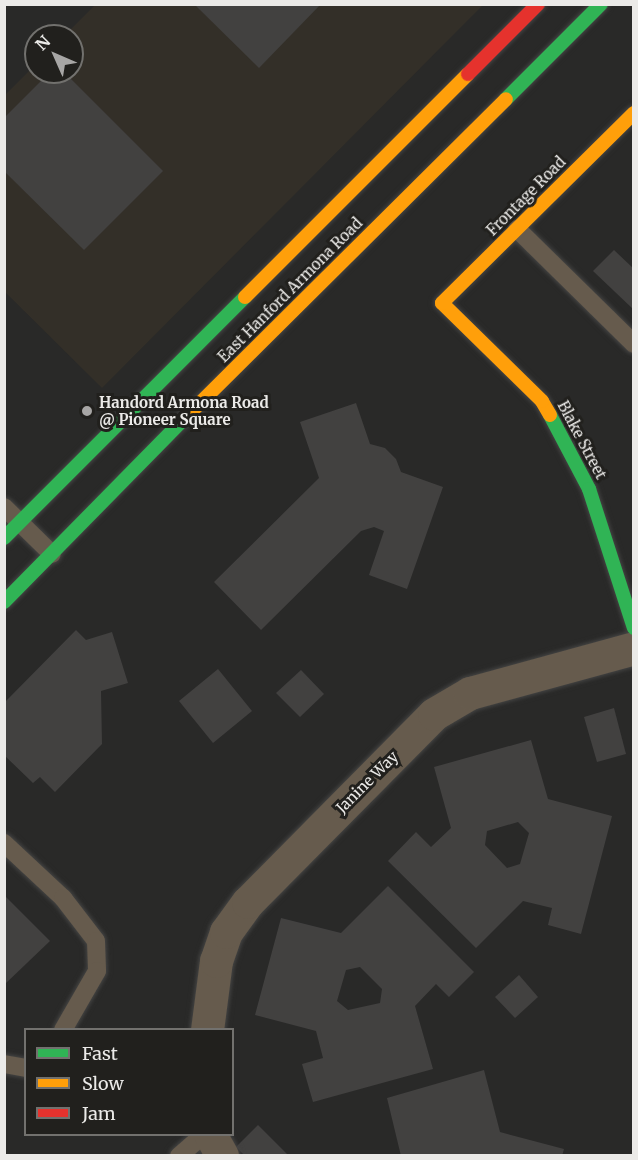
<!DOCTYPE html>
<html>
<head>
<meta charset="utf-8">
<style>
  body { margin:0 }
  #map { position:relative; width:638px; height:1160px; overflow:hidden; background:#292928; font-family:Merriweather,serif }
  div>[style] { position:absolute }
  .built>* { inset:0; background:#332f28 }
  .building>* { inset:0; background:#424140 }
  .roads { filter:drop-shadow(0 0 2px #444443) drop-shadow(0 0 2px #444443) }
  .lane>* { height:18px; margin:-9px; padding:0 9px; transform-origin:9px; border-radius:9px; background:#665b4d }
  .street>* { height:33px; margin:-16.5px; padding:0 16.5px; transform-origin:16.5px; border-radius:16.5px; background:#665b4d }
  .fast>* { height:14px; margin:-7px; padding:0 7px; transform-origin:7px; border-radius:7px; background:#30b455 }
  .slow>* { height:14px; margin:-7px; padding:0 7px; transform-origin:7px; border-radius:7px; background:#ff9f0a }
  .jam>* { height:14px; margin:-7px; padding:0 7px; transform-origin:7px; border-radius:7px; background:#e5322d }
  .dots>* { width:16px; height:16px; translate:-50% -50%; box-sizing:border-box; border:3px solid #21201d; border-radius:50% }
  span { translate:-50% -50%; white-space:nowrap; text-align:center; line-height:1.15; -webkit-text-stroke:6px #21201d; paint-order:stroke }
  .street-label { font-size:15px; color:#ebeae8 }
  .poi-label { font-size:15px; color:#ebeae8; font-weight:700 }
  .left { translate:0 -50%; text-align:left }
  .frame { position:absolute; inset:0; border:6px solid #ebeae8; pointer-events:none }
  .legend { position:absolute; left:24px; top:1028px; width:210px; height:108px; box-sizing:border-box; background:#21201d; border:2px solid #72716e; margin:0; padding:8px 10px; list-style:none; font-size:18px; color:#ebeae8 }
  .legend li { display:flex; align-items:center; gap:12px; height:30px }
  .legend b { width:30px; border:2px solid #72716e }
  .north { position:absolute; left:24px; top:24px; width:60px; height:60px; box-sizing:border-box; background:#21201d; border:2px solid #72716e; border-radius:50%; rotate:315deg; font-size:16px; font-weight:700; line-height:24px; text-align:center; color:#ebeae8 }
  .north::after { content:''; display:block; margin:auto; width:21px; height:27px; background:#a7a6a5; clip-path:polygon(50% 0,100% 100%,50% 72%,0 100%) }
</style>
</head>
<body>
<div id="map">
  <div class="built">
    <div style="clip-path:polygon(95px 5px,483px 5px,102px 388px,5px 292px,4px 96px,36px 64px,36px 72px,72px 72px,72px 36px,64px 36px)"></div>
  </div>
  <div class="building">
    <div style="clip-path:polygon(194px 4px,321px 4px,259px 68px)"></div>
    <div style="clip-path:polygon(50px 72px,64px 72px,163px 171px,84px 250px,4px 171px,4px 118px)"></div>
    <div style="clip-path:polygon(614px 250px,634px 269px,634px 310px,593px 271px)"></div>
    <div style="clip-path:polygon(356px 403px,370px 444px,385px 448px,396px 459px,401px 472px,443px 487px,407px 589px,369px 575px,384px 531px,374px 527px,361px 531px,261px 630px,214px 582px,319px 478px,300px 422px)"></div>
    <div style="clip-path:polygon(76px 630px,86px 640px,112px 632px,128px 683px,101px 691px,102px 744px,55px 792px,40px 777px,33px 783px,4px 755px,4px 703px)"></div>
    <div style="clip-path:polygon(218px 669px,252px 711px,213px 743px,179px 701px)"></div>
    <div style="clip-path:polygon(301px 670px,324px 694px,300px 717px,276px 693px)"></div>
    <div style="clip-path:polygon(614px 708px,626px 754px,597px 762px,584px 717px)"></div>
    <div style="clip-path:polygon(evenodd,531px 740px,548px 799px,612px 816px,581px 934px,548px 925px,552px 908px,523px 901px,476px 948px,388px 861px,416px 832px,431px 847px,451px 828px,434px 767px,531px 740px,518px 822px,529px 833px,520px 864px,507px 868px,485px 845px,487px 831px,518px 822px)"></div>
    <div style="clip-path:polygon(evenodd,388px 886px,474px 972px,449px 997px,436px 984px,415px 1006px,433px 1069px,313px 1102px,302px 1064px,323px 1058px,316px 1031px,255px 1015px,281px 918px,341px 933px,388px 886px,360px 967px,382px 989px,380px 1003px,348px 1010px,337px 1001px,346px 970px,360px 967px)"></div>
    <div style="clip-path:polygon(4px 895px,50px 941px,4px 985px)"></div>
    <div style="clip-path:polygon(519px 975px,538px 997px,515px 1018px,495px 997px)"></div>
    <div style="clip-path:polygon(484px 1070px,500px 1132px,564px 1149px,562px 1156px,401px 1156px,387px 1098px)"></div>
    <div style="clip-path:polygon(258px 1125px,289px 1156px,245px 1156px,236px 1147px)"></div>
  </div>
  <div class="roads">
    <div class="lane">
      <div style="left:517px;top:229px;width:164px;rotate:44.5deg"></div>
      <div style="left:4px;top:507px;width:67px;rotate:44.4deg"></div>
      <div style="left:4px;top:843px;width:81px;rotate:43deg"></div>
      <div style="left:63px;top:898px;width:54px;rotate:52.5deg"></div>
      <div style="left:96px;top:941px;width:30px;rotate:88deg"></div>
      <div style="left:97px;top:971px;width:68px;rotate:120deg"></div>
      <div style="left:4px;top:1064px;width:22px;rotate:10deg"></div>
      <div style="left:179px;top:1156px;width:33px;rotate:-41deg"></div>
    </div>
    <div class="street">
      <div style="left:207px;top:1030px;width:70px;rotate:-82.6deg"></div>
      <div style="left:216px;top:961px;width:31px;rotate:-71deg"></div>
      <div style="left:226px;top:932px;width:37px;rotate:-54deg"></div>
      <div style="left:248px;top:902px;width:264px;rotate:-45.3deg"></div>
      <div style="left:434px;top:714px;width:42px;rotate:-30.3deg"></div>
      <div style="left:470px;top:693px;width:170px;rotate:-15.3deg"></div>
      <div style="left:210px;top:1134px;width:25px;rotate:61deg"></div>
    </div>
    <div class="fast">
      <div style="left:506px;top:99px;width:134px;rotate:-45deg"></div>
      <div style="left:550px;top:415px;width:84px;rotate:62.2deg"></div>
      <div style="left:589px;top:489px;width:146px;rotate:72.1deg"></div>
      <div style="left:4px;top:538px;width:341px;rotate:-45deg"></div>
      <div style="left:4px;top:602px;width:262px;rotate:-45.5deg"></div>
    </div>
    <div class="slow">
      <div style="left:245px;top:297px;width:315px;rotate:-45deg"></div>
      <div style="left:188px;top:415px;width:448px;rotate:-44.8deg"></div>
      <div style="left:550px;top:415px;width:16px;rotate:-120deg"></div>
      <div style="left:542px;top:401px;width:140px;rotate:-135.6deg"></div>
      <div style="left:442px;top:303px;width:270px;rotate:-44.7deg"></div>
    </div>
    <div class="jam">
      <div style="left:468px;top:74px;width:99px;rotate:-45deg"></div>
    </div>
  </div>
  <div class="dots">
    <div style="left:87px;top:411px;background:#a7a6a5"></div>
  </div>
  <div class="street-label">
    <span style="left:526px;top:196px;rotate:-45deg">Frontage Road</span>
    <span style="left:290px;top:290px;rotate:-45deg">East Hanford Armona Road</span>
    <span style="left:582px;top:440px;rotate:62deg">Blake Street</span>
    <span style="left:367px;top:782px;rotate:-45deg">Janine Way</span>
  </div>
  <div class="poi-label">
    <span class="left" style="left:99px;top:411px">Handord Armona Road<br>@ Pioneer Square</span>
  </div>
  <div class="frame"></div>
  <ul class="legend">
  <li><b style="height:8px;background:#30b455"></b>Fast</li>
  <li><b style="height:8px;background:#ff9f0a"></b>Slow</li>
  <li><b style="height:8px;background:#e5322d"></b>Jam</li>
  </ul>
  <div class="north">N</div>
</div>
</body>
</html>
